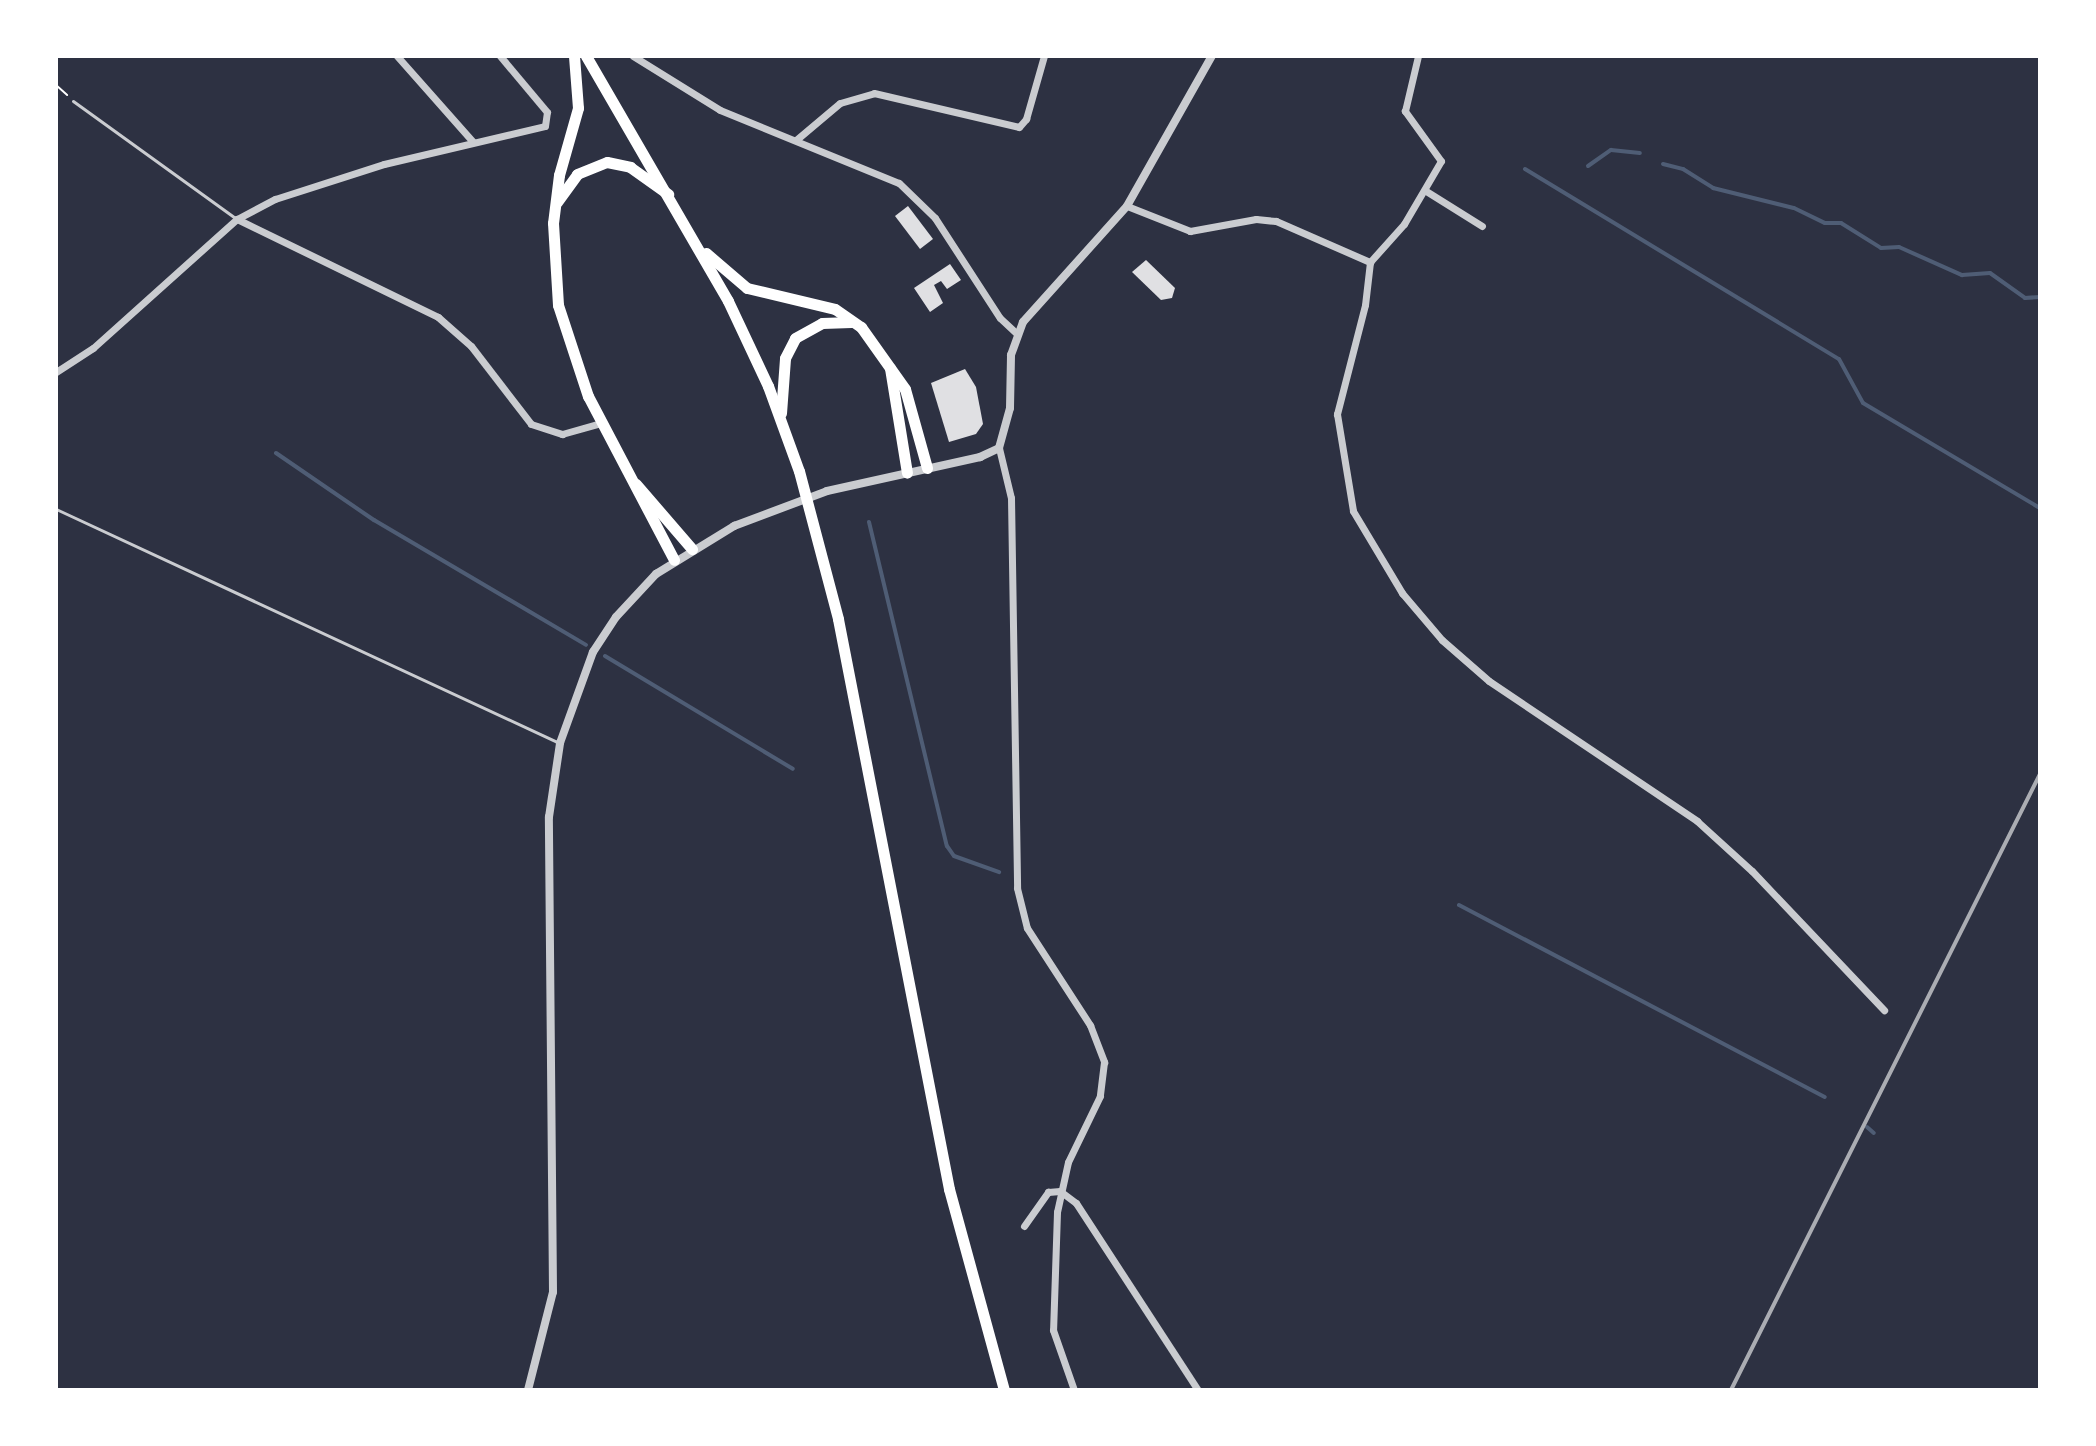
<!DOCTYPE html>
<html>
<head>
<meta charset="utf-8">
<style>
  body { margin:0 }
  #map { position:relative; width:2096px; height:1446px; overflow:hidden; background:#2d3142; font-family:"Archivo Narrow",sans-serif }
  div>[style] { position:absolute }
  .stream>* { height:4px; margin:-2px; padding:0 2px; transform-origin:2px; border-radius:2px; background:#4f5d75 }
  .building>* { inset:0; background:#e0e0e3 }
  .path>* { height:2px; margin:-1px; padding:0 1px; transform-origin:1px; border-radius:1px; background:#fff }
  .service>* { height:3px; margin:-1.5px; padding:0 1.5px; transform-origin:1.5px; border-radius:1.5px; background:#caccd0 }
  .minor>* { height:7px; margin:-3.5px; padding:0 3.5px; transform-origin:3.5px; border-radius:3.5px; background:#caccd0 }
  .tertiary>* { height:8px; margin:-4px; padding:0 4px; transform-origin:4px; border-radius:4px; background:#caccd0 }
  .trunk>* { height:11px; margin:-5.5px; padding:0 5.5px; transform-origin:5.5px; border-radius:5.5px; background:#fff }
  .rail>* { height:4px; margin:-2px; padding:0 2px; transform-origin:2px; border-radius:2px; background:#abadb3 }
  span { translate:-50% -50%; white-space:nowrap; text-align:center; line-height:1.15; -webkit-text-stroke:7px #fff; paint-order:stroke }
  .frame { position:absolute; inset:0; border:58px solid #fff; pointer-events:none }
</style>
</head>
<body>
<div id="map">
  <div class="stream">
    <div style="left:1663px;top:164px;width:21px;rotate:14deg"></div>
    <div style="left:1683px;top:169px;width:36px;rotate:32deg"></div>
    <div style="left:1713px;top:188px;width:83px;rotate:13.9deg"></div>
    <div style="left:1794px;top:208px;width:34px;rotate:26deg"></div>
    <div style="left:1825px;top:223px;width:16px"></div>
    <div style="left:1841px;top:223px;width:47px;rotate:32deg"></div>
    <div style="left:1881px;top:248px;width:18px;rotate:-3deg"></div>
    <div style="left:1899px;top:247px;width:69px;rotate:24deg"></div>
    <div style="left:1962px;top:275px;width:28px;rotate:-4deg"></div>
    <div style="left:1990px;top:273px;width:43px;rotate:35.5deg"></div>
    <div style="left:2025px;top:298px;width:15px;rotate:-4deg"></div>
    <div style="left:1588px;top:166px;width:28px;rotate:-35deg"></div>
    <div style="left:1611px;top:150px;width:29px;rotate:6deg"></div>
    <div style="left:1525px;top:169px;width:367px;rotate:31.2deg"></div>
    <div style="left:1839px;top:359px;width:50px;rotate:61.4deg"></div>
    <div style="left:1863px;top:403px;width:206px;rotate:30.7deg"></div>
    <div style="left:276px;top:453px;width:119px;rotate:34.4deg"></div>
    <div style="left:374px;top:520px;width:246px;rotate:30.5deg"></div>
    <div style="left:869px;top:522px;width:333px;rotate:76.5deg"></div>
    <div style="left:947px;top:846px;width:12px;rotate:55deg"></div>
    <div style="left:954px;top:856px;width:48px;rotate:19.6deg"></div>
    <div style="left:605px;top:656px;width:219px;rotate:31deg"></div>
    <div style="left:1459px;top:905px;width:413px;rotate:27.7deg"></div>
    <div style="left:1867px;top:1127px;width:9px;rotate:41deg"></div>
  </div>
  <div class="building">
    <div style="clip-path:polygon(908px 206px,933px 239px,920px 249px,895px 216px)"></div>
    <div style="clip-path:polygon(1146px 260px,1175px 288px,1172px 298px,1161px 300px,1132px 272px)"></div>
    <div style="clip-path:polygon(950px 264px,961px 280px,947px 289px,941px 281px,934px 285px,943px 303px,930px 312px,914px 288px)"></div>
    <div style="clip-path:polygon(965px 369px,976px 387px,983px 424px,976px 434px,949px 442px,931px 383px)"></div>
  </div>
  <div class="path">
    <div style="left:56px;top:85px;width:15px;rotate:42deg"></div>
  </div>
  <div class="service">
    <div style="left:73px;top:101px;width:200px;rotate:35.8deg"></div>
    <div style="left:56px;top:509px;width:553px;rotate:24.94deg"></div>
  </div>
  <div class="minor">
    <div style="left:397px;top:56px;width:115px;rotate:48.5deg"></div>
    <div style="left:633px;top:56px;width:102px;rotate:31.8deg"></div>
    <div style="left:720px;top:110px;width:193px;rotate:22.2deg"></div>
    <div style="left:899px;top:183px;width:50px;rotate:44.2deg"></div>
    <div style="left:935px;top:218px;width:119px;rotate:57deg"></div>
    <div style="left:1000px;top:318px;width:23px;rotate:43deg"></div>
    <div style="left:796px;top:140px;width:57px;rotate:-40.1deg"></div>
    <div style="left:840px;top:103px;width:35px;rotate:-16deg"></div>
    <div style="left:874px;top:93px;width:149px;rotate:13.2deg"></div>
    <div style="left:1019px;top:127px;width:11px;rotate:-49deg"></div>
    <div style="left:1026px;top:119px;width:66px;rotate:-74.1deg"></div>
    <div style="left:1426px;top:191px;width:66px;rotate:32deg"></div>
    <div style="left:1127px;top:206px;width:68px;rotate:21.6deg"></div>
    <div style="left:1190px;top:231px;width:67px;rotate:-10.3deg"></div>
    <div style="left:1256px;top:219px;width:20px;rotate:6deg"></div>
    <div style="left:1276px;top:221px;width:103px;rotate:23.6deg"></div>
    <div style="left:237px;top:219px;width:224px;rotate:26deg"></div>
    <div style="left:438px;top:317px;width:44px;rotate:41.3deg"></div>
    <div style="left:471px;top:346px;width:98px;rotate:52.4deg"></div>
    <div style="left:531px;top:424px;width:33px;rotate:18deg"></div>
    <div style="left:562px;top:434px;width:41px;rotate:-15.8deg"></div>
    <div style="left:1370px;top:262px;width:43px;rotate:96.6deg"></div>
    <div style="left:1365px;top:305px;width:113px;rotate:104.4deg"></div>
    <div style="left:1337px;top:414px;width:98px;rotate:80.6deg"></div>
    <div style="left:1353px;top:511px;width:96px;rotate:59.1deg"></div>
    <div style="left:1402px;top:593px;width:62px;rotate:49.6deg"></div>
    <div style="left:1442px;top:640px;width:62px;rotate:41.1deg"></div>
    <div style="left:1489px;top:681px;width:251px;rotate:33.9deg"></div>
    <div style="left:1697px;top:821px;width:74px;rotate:42.3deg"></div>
    <div style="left:1752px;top:871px;width:192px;rotate:46.5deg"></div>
    <div style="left:1370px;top:262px;width:51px;rotate:-48.2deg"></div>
    <div style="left:1404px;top:224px;width:73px;rotate:-59.6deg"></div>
    <div style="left:1441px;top:161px;width:62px;rotate:-125.8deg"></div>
    <div style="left:1405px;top:111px;width:57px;rotate:-76.7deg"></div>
    <div style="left:56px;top:372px;width:44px;rotate:-33deg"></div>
    <div style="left:93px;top:348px;width:193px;rotate:-41.9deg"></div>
    <div style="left:237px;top:219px;width:43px;rotate:-27.8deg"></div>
    <div style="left:275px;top:199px;width:114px;rotate:-17.8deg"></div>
    <div style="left:384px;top:164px;width:165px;rotate:-13.3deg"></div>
    <div style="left:545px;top:126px;width:14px;rotate:-82deg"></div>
    <div style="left:547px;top:112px;width:73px;rotate:-130deg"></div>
    <div style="left:999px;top:448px;width:51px;rotate:76.5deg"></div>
    <div style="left:1011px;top:498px;width:390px;rotate:89.1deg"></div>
    <div style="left:1017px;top:888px;width:41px;rotate:76deg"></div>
    <div style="left:1027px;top:928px;width:116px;rotate:57deg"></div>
    <div style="left:1090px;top:1025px;width:40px;rotate:69deg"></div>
    <div style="left:1104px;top:1062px;width:34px;rotate:97deg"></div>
    <div style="left:1100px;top:1096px;width:73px;rotate:115.9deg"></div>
    <div style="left:1068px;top:1162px;width:51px;rotate:102.4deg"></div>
    <div style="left:1057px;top:1212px;width:118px;rotate:91.9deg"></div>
    <div style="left:1053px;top:1330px;width:64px;rotate:70.7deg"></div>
    <div style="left:1024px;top:1226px;width:42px;rotate:-54.8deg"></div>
    <div style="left:1048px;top:1192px;width:12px;rotate:-5deg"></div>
    <div style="left:1060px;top:1191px;width:20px;rotate:37deg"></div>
    <div style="left:1076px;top:1203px;width:223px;rotate:56.9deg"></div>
  </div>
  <div class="tertiary">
    <div style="left:528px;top:1390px;width:101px;rotate:-75.7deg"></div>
    <div style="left:553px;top:1292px;width:475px;rotate:-90.5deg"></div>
    <div style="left:549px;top:817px;width:75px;rotate:-81.5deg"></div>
    <div style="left:560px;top:743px;width:97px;rotate:-70.1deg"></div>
    <div style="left:593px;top:652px;width:42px;rotate:-56.7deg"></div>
    <div style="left:616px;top:617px;width:59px;rotate:-47.1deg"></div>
    <div style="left:656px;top:574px;width:92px;rotate:-31.6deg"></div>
    <div style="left:734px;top:526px;width:99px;rotate:-20.6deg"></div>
    <div style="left:827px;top:491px;width:157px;rotate:-12.5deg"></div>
    <div style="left:980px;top:457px;width:21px;rotate:-25deg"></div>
    <div style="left:999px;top:448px;width:41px;rotate:-74.6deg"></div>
    <div style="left:1010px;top:408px;width:53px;rotate:-88.9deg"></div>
    <div style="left:1011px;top:355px;width:35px;rotate:-70deg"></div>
    <div style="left:1023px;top:322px;width:156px;rotate:-48.1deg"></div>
    <div style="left:1127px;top:206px;width:172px;rotate:-60.5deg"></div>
  </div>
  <div class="trunk">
    <div style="left:574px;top:56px;width:52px;rotate:85.6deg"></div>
    <div style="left:578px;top:108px;width:70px;rotate:105.8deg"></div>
    <div style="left:559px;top:175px;width:48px;rotate:97.1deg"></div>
    <div style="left:553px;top:223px;width:82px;rotate:86.5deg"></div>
    <div style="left:558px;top:305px;width:96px;rotate:71.8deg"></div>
    <div style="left:588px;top:396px;width:185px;rotate:62.3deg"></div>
    <div style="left:586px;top:56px;width:283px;rotate:59.9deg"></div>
    <div style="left:728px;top:301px;width:94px;rotate:64.8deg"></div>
    <div style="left:768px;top:386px;width:90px;rotate:70deg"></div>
    <div style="left:799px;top:471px;width:153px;rotate:75.2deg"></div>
    <div style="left:838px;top:619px;width:581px;rotate:78.98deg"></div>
    <div style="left:949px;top:1189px;width:208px;rotate:74.7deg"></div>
    <div style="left:557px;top:202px;width:34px;rotate:-54deg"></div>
    <div style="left:577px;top:174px;width:32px;rotate:-22deg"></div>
    <div style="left:607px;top:162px;width:24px;rotate:12deg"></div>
    <div style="left:630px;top:167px;width:47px;rotate:35.4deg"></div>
    <div style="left:706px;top:253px;width:54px;rotate:40.5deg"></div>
    <div style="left:747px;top:288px;width:90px;rotate:13.4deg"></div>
    <div style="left:835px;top:309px;width:32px;rotate:35deg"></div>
    <div style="left:861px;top:327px;width:76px;rotate:54.6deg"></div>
    <div style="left:905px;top:389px;width:82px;rotate:74.4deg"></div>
    <div style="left:890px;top:368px;width:106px;rotate:80.8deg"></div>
    <div style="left:781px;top:413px;width:55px;rotate:-85.8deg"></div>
    <div style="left:785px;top:358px;width:22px;rotate:-63deg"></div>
    <div style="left:795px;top:338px;width:31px;rotate:-29deg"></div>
    <div style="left:822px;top:323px;width:29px;rotate:-2deg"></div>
    <div style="left:636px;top:484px;width:86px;rotate:49.3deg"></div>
  </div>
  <div class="rail">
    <div style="left:1731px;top:1390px;width:689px;rotate:-63.36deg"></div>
  </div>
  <div class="frame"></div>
</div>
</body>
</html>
